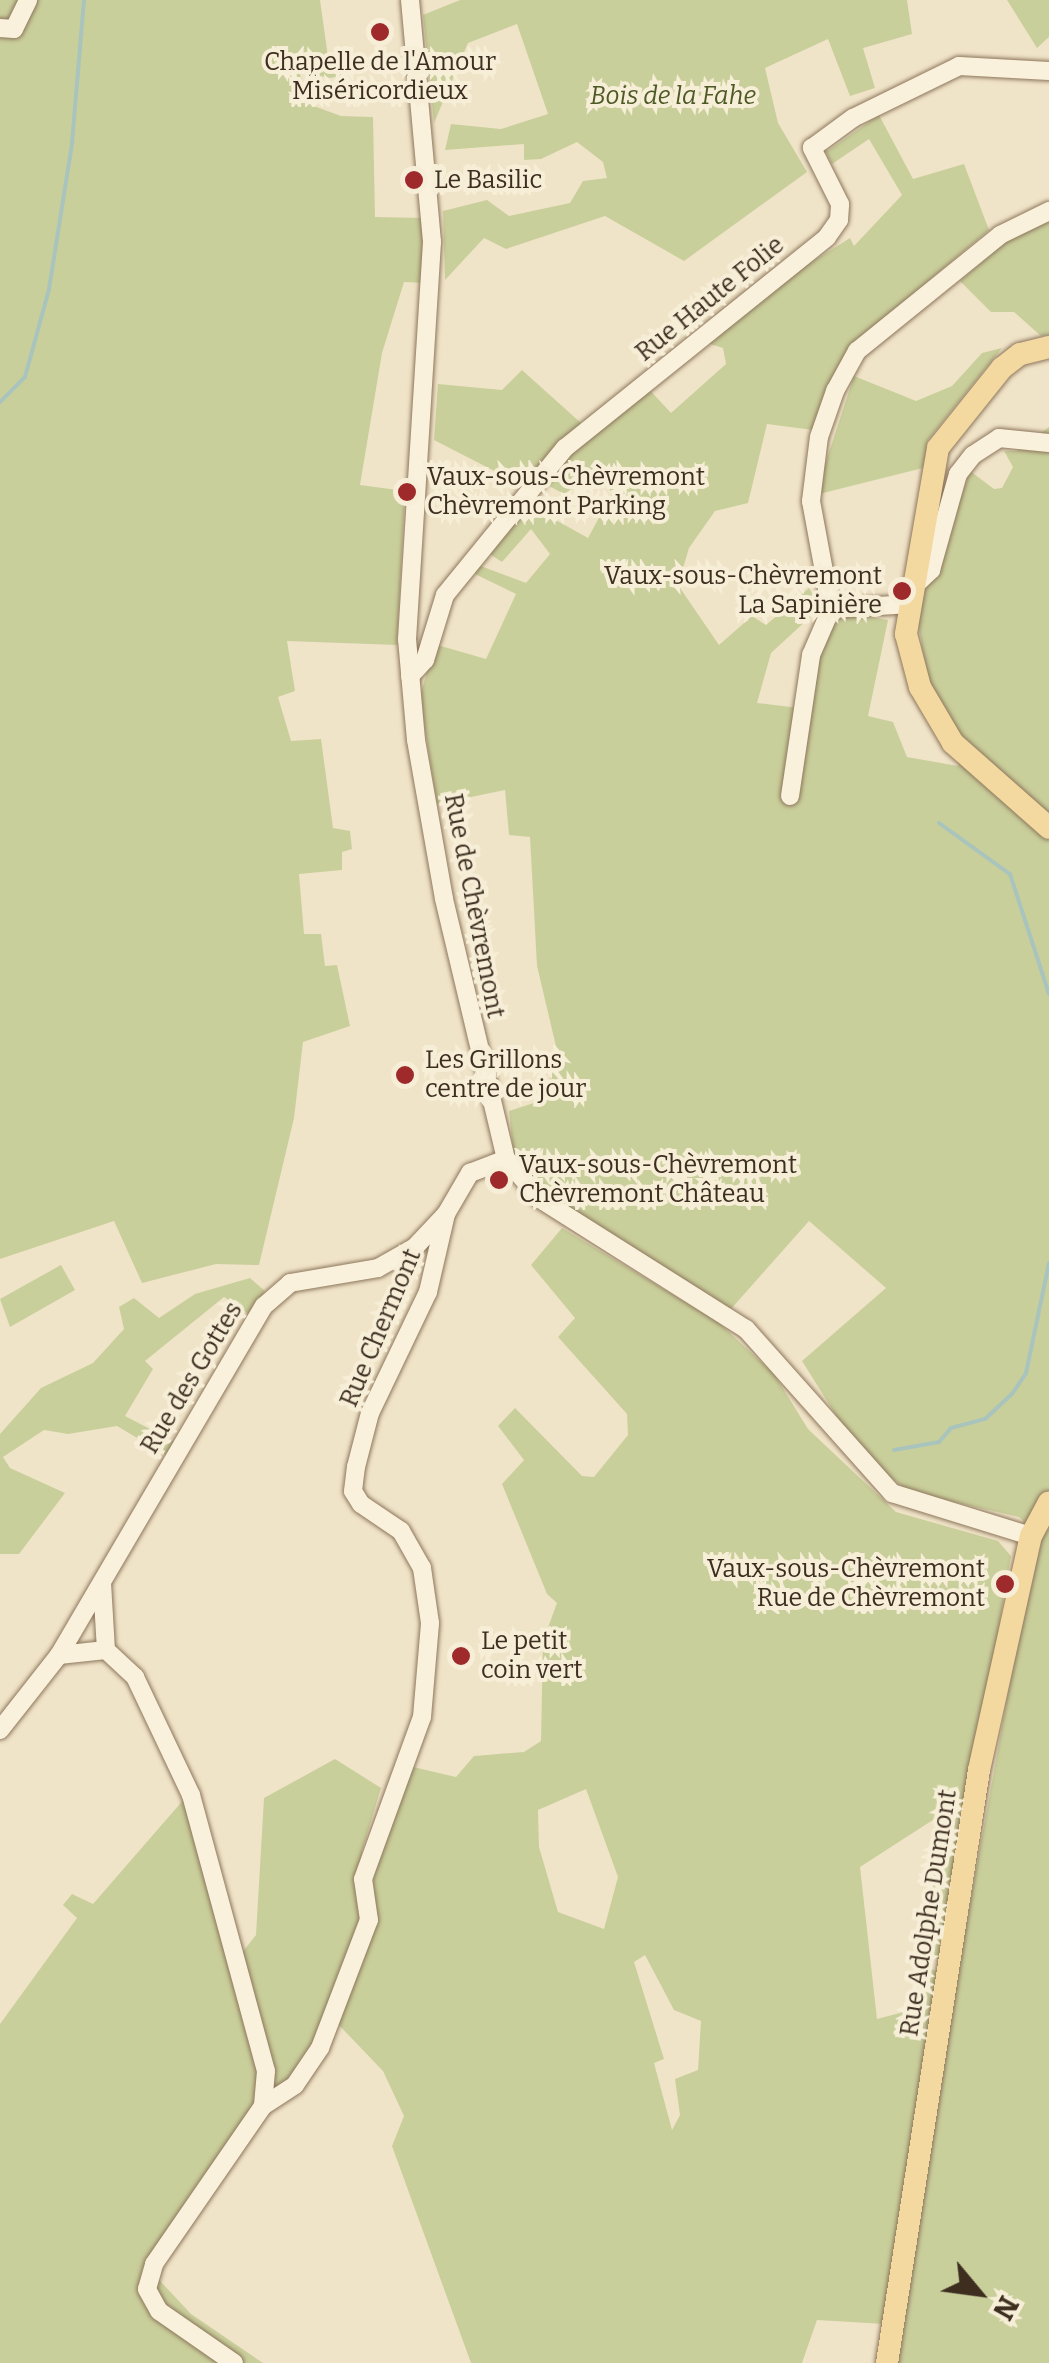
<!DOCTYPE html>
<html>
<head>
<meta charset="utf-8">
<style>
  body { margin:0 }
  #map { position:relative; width:1049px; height:2363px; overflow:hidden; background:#f0e4c8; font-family:Bitter,serif }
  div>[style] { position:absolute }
  .green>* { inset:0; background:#c9cf9b }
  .stream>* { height:4px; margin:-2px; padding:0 2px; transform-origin:2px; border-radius:2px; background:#a9c4bc }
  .roads { filter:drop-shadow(0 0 2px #8d765c) drop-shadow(0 0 2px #8d765c) }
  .minor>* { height:18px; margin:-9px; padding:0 9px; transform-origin:9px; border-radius:9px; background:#faf1dc }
  .major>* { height:22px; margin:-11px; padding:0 11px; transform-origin:11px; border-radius:11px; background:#f3d9a0 }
  .dots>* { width:28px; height:28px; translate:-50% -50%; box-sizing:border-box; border:5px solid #f7eed8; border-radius:50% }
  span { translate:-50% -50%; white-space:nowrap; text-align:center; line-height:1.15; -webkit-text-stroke:8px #f7eed8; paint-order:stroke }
  .poi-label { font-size:25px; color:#3d2e20 }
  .left { translate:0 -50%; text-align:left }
  .right { translate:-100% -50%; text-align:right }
  .park-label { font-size:25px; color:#4d5a26; font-style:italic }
  .street-label { font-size:25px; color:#3d2e20 }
  .north { position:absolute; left:929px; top:2243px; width:100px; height:100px; -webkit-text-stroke:8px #f7eed8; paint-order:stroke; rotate:119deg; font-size:28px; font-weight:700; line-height:40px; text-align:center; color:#3d2e20 }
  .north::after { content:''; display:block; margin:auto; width:35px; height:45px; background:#3d2e20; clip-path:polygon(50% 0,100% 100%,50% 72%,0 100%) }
</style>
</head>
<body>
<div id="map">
  <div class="green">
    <div style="clip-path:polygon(0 0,320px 0,328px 57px,344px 65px,380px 64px,331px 78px,299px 72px,311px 105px,341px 116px,373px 117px,375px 217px,424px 218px,425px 283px,404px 282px,382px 353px,360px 485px,405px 491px,397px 645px,287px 641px,295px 691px,278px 697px,291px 741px,321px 739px,333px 828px,350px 831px,352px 849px,342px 852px,342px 870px,299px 874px,304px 934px,321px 934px,325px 966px,337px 965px,350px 1026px,303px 1042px,294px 1118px,259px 1265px,216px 1264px,142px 1283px,114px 1221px,0 1259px)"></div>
    <div style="clip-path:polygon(460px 0,907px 0,912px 34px,863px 48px,875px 88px,850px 96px,828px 39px,765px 68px,778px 123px,807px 172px,684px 261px,605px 216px,506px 249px,484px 238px,445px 280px,443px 211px,487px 200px,509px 216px,570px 203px,583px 181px,607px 178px,603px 162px,577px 142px,541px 159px,524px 160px,524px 144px,445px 150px,451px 124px,501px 129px,548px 114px,517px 24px,468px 43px,434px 123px,423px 15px)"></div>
    <div style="clip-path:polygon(1007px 0,1049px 0,1049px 37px,1037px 48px)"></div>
    <div style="clip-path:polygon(879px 115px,913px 179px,964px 164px,989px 230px,853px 344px,813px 430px,767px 424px,748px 503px,715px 511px,689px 548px,678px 585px,719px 645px,752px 616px,766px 625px,809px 588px,821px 607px,771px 653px,757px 703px,799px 708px,837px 611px,888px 620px,868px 716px,893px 722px,907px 757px,958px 766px,961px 742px,929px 688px,917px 616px,931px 503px,961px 496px,970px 471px,994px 489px,1002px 488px,1013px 467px,1004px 451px,1017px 451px,1049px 427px,1049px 2363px,887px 2363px,1037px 1533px,1019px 1517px,910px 1492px,861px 1455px,802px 1361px,886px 1288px,809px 1221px,731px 1309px,541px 1191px,514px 1159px,509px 1111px,540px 1101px,559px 1059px,537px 966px,530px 837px,509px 835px,505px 790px,437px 804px,420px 698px,434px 644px,486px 659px,516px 594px,475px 574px,478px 565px,526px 583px,550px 554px,531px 529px,502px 562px,479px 547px,528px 488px,550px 504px,545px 514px,588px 538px,613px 492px,591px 475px,564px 494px,536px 479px,646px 386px,671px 413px,726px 364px,723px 348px,707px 343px,769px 289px,850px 238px,854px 246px,902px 195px,869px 139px,832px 164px,826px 152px)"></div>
    <div style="clip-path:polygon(1049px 222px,1049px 335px,1041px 336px,1014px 312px,991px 312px,960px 281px,1018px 231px)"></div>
    <div style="clip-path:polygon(1002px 348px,928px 440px,923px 468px,815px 495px,854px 376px,916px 401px,952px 386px,982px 353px)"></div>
    <div style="clip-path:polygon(522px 370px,581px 423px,520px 484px,434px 440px,438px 384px,502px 390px)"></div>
    <div style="clip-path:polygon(evenodd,562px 1228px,718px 1322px,774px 1374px,808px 1429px,896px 1512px,998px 1541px,1011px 1556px,942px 1962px,927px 1953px,939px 1816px,860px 1867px,877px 2019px,915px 2009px,924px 1966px,939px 1972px,884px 2324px,817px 2320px,802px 2363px,471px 2363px,392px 2146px,404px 2116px,383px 2071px,335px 2021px,290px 2085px,272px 2092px,241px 1954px,256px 1935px,264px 1798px,335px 1759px,381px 1788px,362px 1851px,359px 1899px,372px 1899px,376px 1850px,413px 1767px,456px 1777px,474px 1756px,524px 1752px,541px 1741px,543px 1641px,557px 1603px,547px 1594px,502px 1484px,524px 1460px,498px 1426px,515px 1408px,582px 1476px,594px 1477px,628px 1435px,627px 1414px,558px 1337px,575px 1318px,531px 1265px,562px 1228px,586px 1789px,618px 1877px,604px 1929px,558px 1912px,539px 1847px,538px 1810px,586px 1789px,562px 1228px,645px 1955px,674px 2010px,701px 2021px,698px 2070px,675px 2079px,680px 2115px,672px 2130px,654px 2063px,664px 2059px,634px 1962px,645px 1955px)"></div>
    <div style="clip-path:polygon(61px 1265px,75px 1290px,10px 1327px,0 1299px)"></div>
    <div style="clip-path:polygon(250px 1278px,265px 1291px,250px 1315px,224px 1297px,145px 1361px,153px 1369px,125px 1416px,175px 1442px,166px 1455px,117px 1426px,68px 1434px,44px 1430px,3px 1457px,10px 1468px,65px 1493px,19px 1554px,0 1554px,0 1434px,41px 1388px,93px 1363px,124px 1329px,119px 1307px,134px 1298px,159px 1318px,195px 1294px)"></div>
    <div style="clip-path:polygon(185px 1798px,263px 2078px,253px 2109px,147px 2267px,191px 2314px,263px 2363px,0 2363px,0 2024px,77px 1918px,63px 1905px,72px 1894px,93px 1904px)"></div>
  </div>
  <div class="stream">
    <div style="left:0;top:402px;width:35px;rotate:-45deg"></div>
    <div style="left:25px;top:377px;width:91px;rotate:-74.7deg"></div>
    <div style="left:49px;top:289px;width:148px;rotate:-81deg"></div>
    <div style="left:72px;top:143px;width:144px;rotate:-85.2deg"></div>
    <div style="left:939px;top:823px;width:87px;rotate:35.7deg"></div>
    <div style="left:1010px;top:874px;width:126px;rotate:72deg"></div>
    <div style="left:894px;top:1450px;width:46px;rotate:-10.1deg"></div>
    <div style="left:939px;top:1442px;width:18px;rotate:-49deg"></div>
    <div style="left:951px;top:1428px;width:35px;rotate:-15deg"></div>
    <div style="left:985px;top:1419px;width:37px;rotate:-43deg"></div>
    <div style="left:1012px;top:1394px;width:25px;rotate:-56deg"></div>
    <div style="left:1026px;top:1373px;width:112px;rotate:-78.2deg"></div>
  </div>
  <div class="roads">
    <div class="minor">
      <div style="left:410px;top:0;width:243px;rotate:84.8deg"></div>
      <div style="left:432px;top:242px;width:398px;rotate:93.6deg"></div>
      <div style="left:407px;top:639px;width:101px;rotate:84.9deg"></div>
      <div style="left:416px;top:740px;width:161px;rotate:80deg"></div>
      <div style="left:444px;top:899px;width:267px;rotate:76.6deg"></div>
      <div style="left:506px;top:1159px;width:52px;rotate:49.6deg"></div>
      <div style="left:540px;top:1199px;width:244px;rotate:32.3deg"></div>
      <div style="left:746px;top:1329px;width:220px;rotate:48.3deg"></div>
      <div style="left:892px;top:1493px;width:145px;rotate:17.2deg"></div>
      <div style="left:0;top:28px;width:14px;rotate:4deg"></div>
      <div style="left:14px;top:29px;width:32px;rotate:-64deg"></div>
      <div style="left:913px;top:587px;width:25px;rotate:-43deg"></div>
      <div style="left:931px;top:570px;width:100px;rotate:-74.3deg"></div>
      <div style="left:958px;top:474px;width:24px;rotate:-52deg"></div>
      <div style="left:973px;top:455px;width:31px;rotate:-33deg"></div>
      <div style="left:999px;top:438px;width:50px;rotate:5.7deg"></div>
      <div style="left:831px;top:609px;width:79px;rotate:-3.6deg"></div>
      <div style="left:410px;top:676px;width:22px;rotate:-47deg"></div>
      <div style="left:425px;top:660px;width:68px;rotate:-72.9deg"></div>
      <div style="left:445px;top:595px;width:190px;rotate:-50.8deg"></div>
      <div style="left:565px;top:448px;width:336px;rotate:-38.8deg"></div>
      <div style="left:827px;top:237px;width:21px;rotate:-55deg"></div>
      <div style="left:839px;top:220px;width:16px;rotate:-86deg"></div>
      <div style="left:840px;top:204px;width:63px;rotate:-116.6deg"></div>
      <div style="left:812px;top:148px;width:51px;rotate:-36.2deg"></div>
      <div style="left:853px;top:118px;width:118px;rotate:-26.1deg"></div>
      <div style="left:959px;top:66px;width:90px;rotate:3.2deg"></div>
      <div style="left:790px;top:796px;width:143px;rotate:-81.5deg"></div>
      <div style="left:811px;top:655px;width:50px;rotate:-66.5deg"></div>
      <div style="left:831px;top:609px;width:110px;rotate:-100.5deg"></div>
      <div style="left:811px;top:501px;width:64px;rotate:-82.9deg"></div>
      <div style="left:819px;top:437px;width:49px;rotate:-70.8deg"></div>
      <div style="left:835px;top:391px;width:46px;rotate:-61.2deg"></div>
      <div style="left:857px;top:351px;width:184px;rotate:-39deg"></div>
      <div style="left:1000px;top:235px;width:55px;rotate:-26.1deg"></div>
      <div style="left:102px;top:1583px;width:67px;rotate:86.6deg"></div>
      <div style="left:106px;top:1650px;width:40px;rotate:43deg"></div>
      <div style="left:135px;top:1677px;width:131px;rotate:64.6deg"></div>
      <div style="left:191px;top:1795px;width:286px;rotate:74.8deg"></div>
      <div style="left:266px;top:2071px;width:35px;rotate:95deg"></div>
      <div style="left:59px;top:1655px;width:47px;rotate:-6.1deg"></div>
      <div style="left:0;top:1730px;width:95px;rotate:-51.8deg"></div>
      <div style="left:59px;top:1655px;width:405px;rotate:-59.6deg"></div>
      <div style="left:264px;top:1306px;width:35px;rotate:-41deg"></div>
      <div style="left:290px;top:1283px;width:89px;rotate:-9.7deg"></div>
      <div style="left:378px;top:1268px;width:43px;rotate:-29.6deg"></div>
      <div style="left:415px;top:1247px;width:45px;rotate:-46.8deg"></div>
      <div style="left:446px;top:1214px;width:48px;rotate:-59.7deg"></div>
      <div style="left:470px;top:1173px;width:39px;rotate:-21deg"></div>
      <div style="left:234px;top:2363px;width:91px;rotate:-145.3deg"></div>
      <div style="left:159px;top:2311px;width:25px;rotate:-119deg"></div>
      <div style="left:147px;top:2289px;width:26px;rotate:-74deg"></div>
      <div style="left:154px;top:2264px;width:192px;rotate:-55.4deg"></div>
      <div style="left:263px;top:2106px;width:38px;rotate:-33deg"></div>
      <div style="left:295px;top:2085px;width:45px;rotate:-56deg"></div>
      <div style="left:320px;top:2048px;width:137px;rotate:-69.1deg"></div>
      <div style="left:369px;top:1920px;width:41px;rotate:-98.3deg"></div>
      <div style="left:363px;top:1879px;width:172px;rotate:-70deg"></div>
      <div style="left:422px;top:1717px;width:94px;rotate:-85.1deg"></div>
      <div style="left:430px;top:1623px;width:56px;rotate:-98.3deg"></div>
      <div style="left:422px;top:1568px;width:43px;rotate:-119.6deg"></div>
      <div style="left:401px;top:1531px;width:48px;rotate:-146deg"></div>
      <div style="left:361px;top:1504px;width:15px;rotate:-122deg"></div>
      <div style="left:353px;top:1491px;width:24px;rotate:-83deg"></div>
      <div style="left:356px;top:1467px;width:56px;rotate:-75.5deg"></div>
      <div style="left:370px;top:1413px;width:134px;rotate:-64.4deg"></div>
      <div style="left:428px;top:1292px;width:80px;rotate:-77deg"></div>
    </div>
    <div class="major">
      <div style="left:1049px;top:347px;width:30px;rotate:166deg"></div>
      <div style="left:1020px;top:354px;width:23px;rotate:142deg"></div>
      <div style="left:1002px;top:368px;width:102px;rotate:128.7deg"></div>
      <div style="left:938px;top:448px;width:189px;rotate:99.8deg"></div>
      <div style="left:906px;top:634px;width:55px;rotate:75.2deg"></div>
      <div style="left:920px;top:687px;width:65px;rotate:59.5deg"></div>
      <div style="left:953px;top:743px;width:128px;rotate:41.5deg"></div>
      <div style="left:887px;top:2363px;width:600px;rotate:-81.18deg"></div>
      <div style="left:979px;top:1770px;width:240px;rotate:-77.5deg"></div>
      <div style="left:1031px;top:1536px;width:38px;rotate:-62deg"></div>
    </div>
  </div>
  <div class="dots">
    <div style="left:380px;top:32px;background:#9e2a2b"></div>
    <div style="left:414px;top:180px;background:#9e2a2b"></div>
    <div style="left:407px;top:492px;background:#9e2a2b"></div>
    <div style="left:902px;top:591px;background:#9e2a2b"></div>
    <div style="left:405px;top:1075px;background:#9e2a2b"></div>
    <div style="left:499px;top:1180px;background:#9e2a2b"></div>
    <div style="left:1005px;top:1584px;background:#9e2a2b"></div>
    <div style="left:461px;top:1656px;background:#9e2a2b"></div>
  </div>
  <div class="poi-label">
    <span style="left:380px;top:77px">Chapelle de l'Amour<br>Miséricordieux</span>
    <span class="left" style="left:434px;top:180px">Le Basilic</span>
    <span class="left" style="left:427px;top:492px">Vaux-sous-Chèvremont<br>Chèvremont Parking</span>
    <span class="right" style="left:882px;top:591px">Vaux-sous-Chèvremont<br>La Sapinière</span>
    <span class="left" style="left:425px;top:1075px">Les Grillons<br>centre de jour</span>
    <span class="left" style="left:519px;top:1180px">Vaux-sous-Chèvremont<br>Chèvremont Château</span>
    <span class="right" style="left:985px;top:1584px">Vaux-sous-Chèvremont<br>Rue de Chèvremont</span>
    <span class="left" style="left:481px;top:1656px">Le petit<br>coin vert</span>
  </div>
  <div class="park-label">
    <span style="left:673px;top:96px">Bois de la Fahe</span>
  </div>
  <div class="street-label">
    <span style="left:710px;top:299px;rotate:-39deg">Rue Haute Folie</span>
    <span style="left:474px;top:906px;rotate:79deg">Rue de Chèvremont</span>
    <span style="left:381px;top:1328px;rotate:-67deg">Rue Chermont</span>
    <span style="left:192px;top:1378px;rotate:-59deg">Rue des Gottes</span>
    <span style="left:929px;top:1913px;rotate:-81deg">Rue Adolphe Dumont</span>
  </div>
  <div class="north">N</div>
</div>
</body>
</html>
